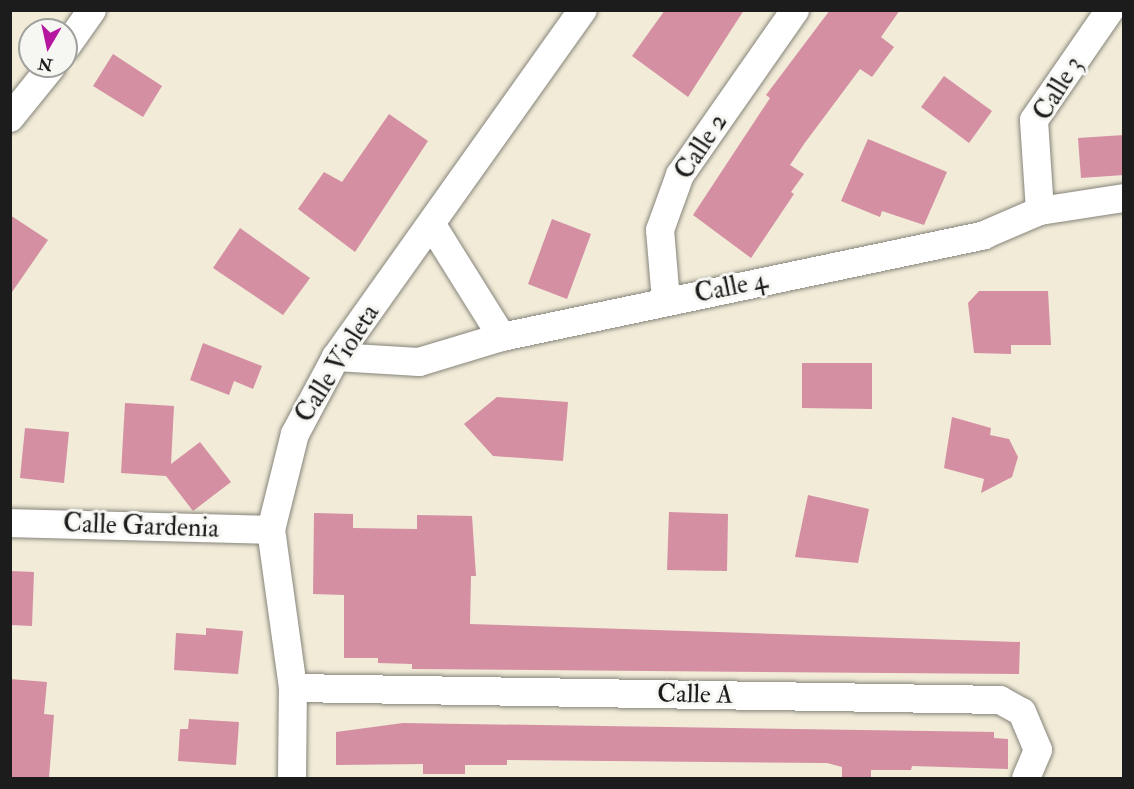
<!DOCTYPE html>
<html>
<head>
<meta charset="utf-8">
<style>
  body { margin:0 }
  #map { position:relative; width:1134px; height:789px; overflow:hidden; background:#f1ebd8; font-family:"IM FELL Double Pica",serif }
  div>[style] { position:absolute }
  .building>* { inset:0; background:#d48fa3 }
  .roads { filter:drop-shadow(0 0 2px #86847a) drop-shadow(0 0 2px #86847a) }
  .street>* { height:28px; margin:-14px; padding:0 14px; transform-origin:14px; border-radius:14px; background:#fff }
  span { translate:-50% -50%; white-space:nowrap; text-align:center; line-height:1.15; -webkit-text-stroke:6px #f6f6f2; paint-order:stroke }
  .street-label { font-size:26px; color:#1c1c1c }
  .frame { position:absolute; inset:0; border:12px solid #1c1c1c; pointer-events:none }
  .north { position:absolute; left:18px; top:18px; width:60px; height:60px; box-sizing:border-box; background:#f6f6f2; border:2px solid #9f9f9c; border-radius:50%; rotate:189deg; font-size:16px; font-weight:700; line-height:24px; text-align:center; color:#1c1c1c }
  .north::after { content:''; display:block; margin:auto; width:21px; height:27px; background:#b5179e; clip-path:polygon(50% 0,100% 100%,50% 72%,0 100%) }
</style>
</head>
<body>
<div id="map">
  <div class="building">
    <div style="clip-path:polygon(665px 10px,744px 10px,688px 97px,632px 56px)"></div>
    <div style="clip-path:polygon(830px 10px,900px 10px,881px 37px,894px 47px,872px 77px,860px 69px,804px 144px,790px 165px,804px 174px,791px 192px,794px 194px,751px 258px,693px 215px,770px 98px,766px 95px)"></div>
    <div style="clip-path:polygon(113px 54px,162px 86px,143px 117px,93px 86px)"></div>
    <div style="clip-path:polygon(944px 76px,992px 111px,969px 143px,921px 107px)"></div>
    <div style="clip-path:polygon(389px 114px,428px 141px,355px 252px,298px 209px,324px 172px,342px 182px)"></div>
    <div style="clip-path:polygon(1124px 135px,1124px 175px,1081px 178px,1078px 138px)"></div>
    <div style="clip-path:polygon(868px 139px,947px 172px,924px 225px,882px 211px,880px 217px,841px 201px)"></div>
    <div style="clip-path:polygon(10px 215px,48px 240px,10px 295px)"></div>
    <div style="clip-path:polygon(552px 219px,591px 234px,567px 299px,528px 284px)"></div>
    <div style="clip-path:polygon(240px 228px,310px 278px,283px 315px,213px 268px)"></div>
    <div style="clip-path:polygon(979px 291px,1048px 291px,1051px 345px,1011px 345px,1011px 354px,974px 353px,968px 303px)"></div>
    <div style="clip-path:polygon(203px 343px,262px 366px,253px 389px,234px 381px,229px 395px,190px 380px)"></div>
    <div style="clip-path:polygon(802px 363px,872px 363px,872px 409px,802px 408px)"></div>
    <div style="clip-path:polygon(497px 397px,568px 402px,563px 461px,493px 456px,464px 424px)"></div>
    <div style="clip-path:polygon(125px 403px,174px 406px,171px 464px,200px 442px,231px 482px,193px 511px,166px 476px,121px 473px)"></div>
    <div style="clip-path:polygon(952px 417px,991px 428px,990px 435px,1009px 439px,1018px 457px,1012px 477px,981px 493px,984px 479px,944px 468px)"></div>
    <div style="clip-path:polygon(25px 428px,69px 432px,64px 483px,20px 478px)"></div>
    <div style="clip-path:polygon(808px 495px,869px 509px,858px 563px,795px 557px)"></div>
    <div style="clip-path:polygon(669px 512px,728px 514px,727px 571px,667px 570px)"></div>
    <div style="clip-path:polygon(314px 513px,353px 514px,353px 528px,417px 529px,417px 515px,472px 516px,476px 576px,471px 576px,470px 624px,1020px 642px,1019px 674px,412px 669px,412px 664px,378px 663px,378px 658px,344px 658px,344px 595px,313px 594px)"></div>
    <div style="clip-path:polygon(10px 571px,34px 572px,32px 626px,10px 625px)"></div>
    <div style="clip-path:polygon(206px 628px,243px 631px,238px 674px,174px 670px,176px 633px,206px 635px)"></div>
    <div style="clip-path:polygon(10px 679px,47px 682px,44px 714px,54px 715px,49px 778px,10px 778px)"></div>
    <div style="clip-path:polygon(189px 719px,239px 722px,236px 765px,178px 761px,180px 729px,188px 729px)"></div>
    <div style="clip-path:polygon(403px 723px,994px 732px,994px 738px,1008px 739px,1008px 769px,912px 766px,911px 770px,871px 770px,871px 778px,842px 778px,842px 767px,827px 763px,507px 760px,507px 765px,465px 765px,465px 774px,423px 774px,423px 764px,336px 765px,336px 732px)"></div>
  </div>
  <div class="roads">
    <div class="street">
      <div style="left:66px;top:47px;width:45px;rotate:-54.9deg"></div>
      <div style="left:10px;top:118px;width:67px;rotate:-51.1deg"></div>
      <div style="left:1040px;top:211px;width:91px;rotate:-93.8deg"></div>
      <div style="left:1034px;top:120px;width:134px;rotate:-55.4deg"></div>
      <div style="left:432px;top:225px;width:132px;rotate:58deg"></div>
      <div style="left:666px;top:301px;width:71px;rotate:-94.8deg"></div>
      <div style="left:660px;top:230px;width:59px;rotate:-70deg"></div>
      <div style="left:680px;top:175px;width:201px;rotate:-55.1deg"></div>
      <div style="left:336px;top:357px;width:83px;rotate:3.4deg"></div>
      <div style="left:419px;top:362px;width:87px;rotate:-16.8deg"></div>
      <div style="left:502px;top:337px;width:493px;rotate:-11.9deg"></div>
      <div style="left:984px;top:235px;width:61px;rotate:-23.2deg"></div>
      <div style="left:1040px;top:211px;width:85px;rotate:-8.8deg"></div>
      <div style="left:10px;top:523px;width:261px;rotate:1.5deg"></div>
      <div style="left:293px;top:688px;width:707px;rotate:0.97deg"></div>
      <div style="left:1000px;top:700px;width:25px;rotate:29deg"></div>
      <div style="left:1022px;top:712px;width:41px;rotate:67.2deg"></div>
      <div style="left:1038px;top:750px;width:30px;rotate:113deg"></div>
      <div style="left:292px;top:778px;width:90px;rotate:-89.4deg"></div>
      <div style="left:293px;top:688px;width:160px;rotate:-97.9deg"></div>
      <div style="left:271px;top:530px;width:99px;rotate:-76deg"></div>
      <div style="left:295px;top:434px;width:87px;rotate:-62deg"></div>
      <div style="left:336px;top:357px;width:426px;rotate:-54.6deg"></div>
    </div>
  </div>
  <div class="street-label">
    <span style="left:1059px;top:89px;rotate:-59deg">Calle 3</span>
    <span style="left:702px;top:147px;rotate:-57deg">Calle 2</span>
    <span style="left:731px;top:288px;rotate:-12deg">Calle 4</span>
    <span style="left:338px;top:364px;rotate:-58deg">Calle Violeta</span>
    <span style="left:141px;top:527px;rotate:2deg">Calle Gardenia</span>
    <span style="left:695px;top:695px;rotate:1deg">Calle A</span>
  </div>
  <div class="frame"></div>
  <div class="north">N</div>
</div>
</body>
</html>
